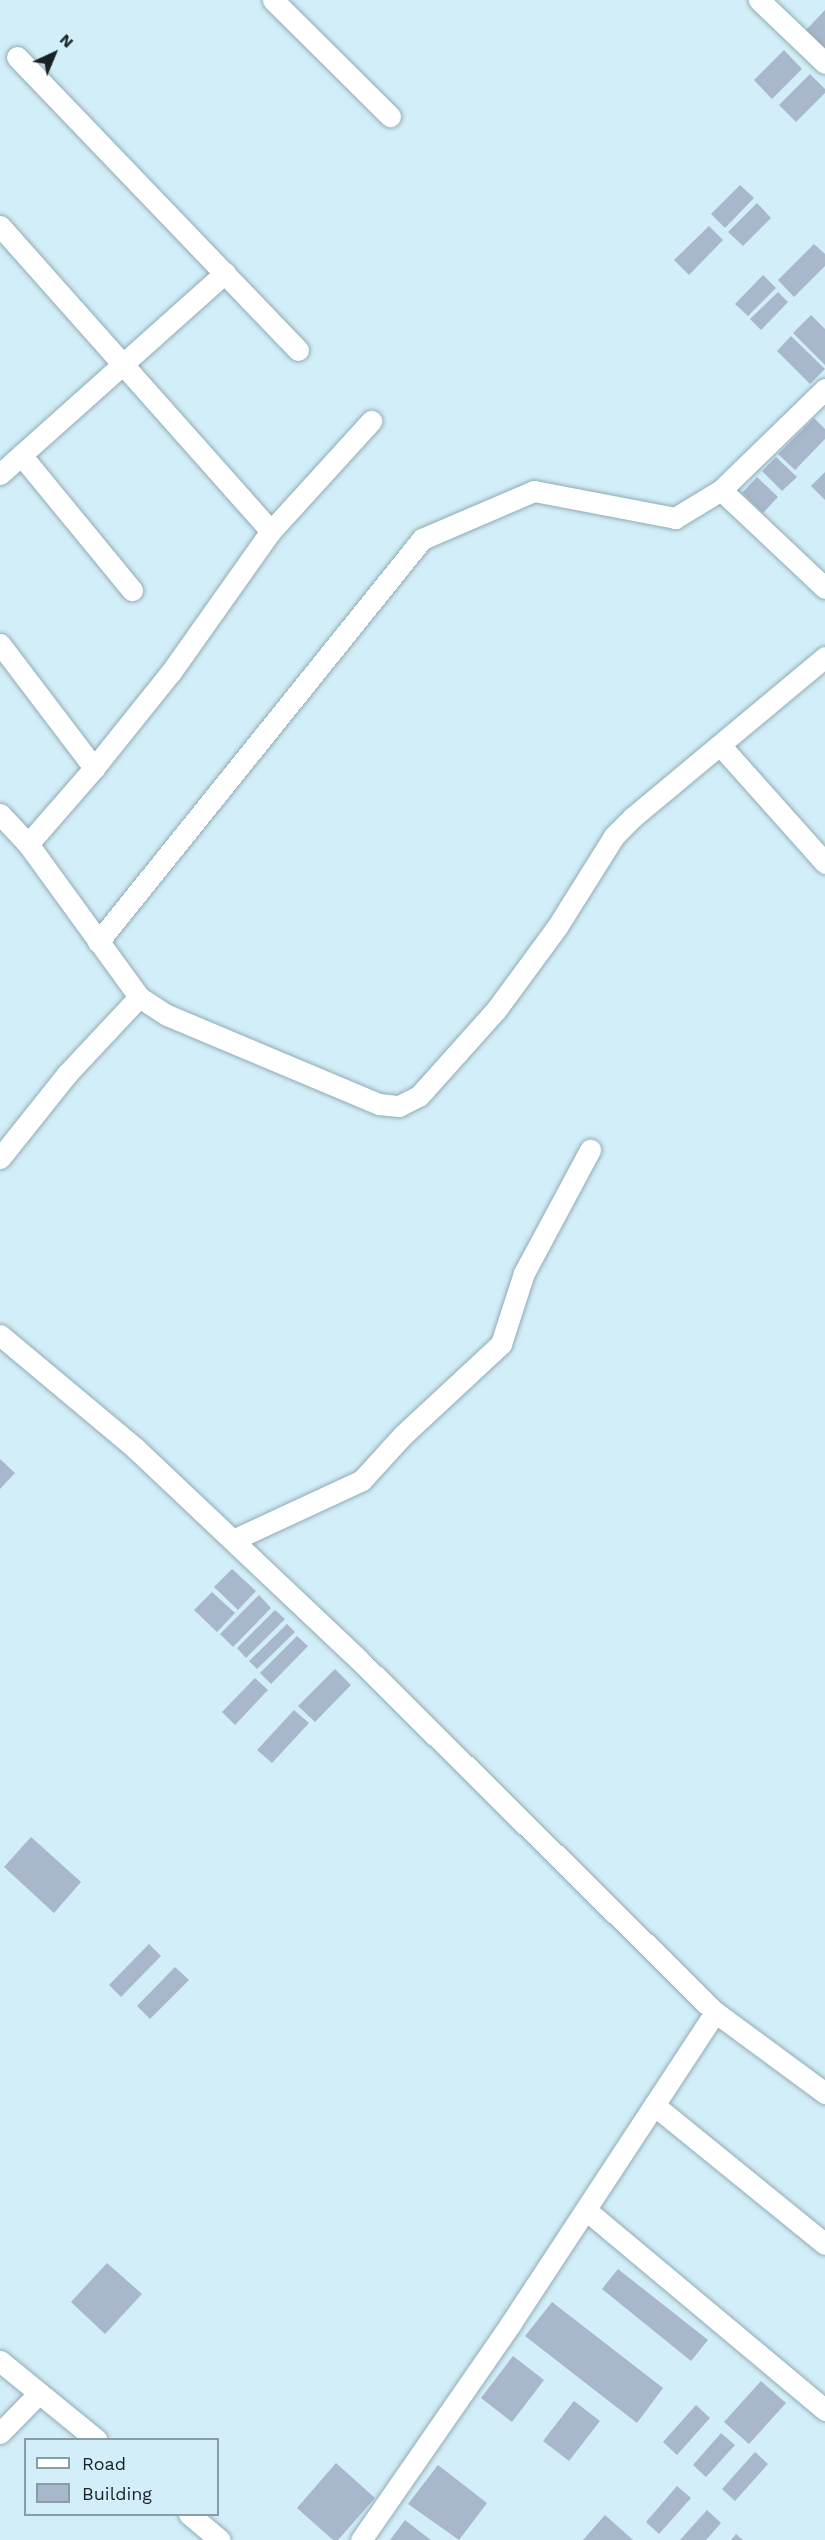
<!DOCTYPE html>
<html>
<head>
<meta charset="utf-8">
<style>
  body { margin:0 }
  #map { position:relative; width:825px; height:2540px; overflow:hidden; background:#d2eef8; font-family:"Work Sans",sans-serif }
  div>[style] { position:absolute }
  .building>* { inset:0; background:#a8b7cb }
  .roads { filter:drop-shadow(0 0 2px #90abb4) drop-shadow(0 0 2px #90abb4) }
  .minor>* { height:21px; margin:-10.5px; padding:0 10.5px; transform-origin:10.5px; border-radius:10.5px; background:#fff }
  span { translate:-50% -50%; white-space:nowrap; text-align:center; line-height:1.15; -webkit-text-stroke:4.5px #d2eef8; paint-order:stroke }
  .legend { position:absolute; left:24px; top:2438px; width:195px; height:78px; box-sizing:border-box; background:#d2eef8; border:2px solid #889da4; margin:0; padding:8px 10px; list-style:none; font-size:18px; color:#182326 }
  .legend li { display:flex; align-items:center; gap:12px; height:30px }
  .legend b { width:30px; border:2px solid #889da4 }
  .north { position:absolute; left:24px; top:24px; width:60px; height:60px; -webkit-text-stroke:4px #d2eef8; paint-order:stroke; rotate:44deg; font-size:16px; font-weight:700; line-height:24px; text-align:center; color:#182326 }
  .north::after { content:''; display:block; margin:auto; width:21px; height:27px; background:#182326; clip-path:polygon(50% 0,100% 100%,50% 72%,0 100%) }
</style>
</head>
<body>
<div id="map">
  <div class="building">
    <div style="clip-path:polygon(825px 10px,825px 49px,806px 30px)"></div>
    <div style="clip-path:polygon(784px 50px,802px 69px,772px 99px,754px 80px)"></div>
    <div style="clip-path:polygon(810px 74px,825px 89px,825px 93px,796px 122px,779px 105px)"></div>
    <div style="clip-path:polygon(740px 185px,754px 198px,725px 228px,711px 214px)"></div>
    <div style="clip-path:polygon(757px 203px,771px 218px,743px 246px,728px 232px)"></div>
    <div style="clip-path:polygon(709px 226px,723px 240px,689px 275px,674px 260px)"></div>
    <div style="clip-path:polygon(814px 244px,825px 254px,825px 266px,794px 297px,778px 280px)"></div>
    <div style="clip-path:polygon(763px 275px,776px 288px,748px 316px,735px 304px)"></div>
    <div style="clip-path:polygon(778px 292px,788px 302px,761px 330px,750px 319px)"></div>
    <div style="clip-path:polygon(811px 315px,825px 329px,825px 365px,793px 333px)"></div>
    <div style="clip-path:polygon(791px 336px,825px 369px,810px 384px,777px 351px)"></div>
    <div style="clip-path:polygon(814px 418px,825px 429px,825px 439px,795px 470px,778px 454px)"></div>
    <div style="clip-path:polygon(776px 457px,797px 477px,782px 491px,762px 471px)"></div>
    <div style="clip-path:polygon(825px 472px,825px 500px,811px 486px)"></div>
    <div style="clip-path:polygon(757px 477px,778px 497px,763px 513px,742px 493px)"></div>
    <div style="clip-path:polygon(0 1459px,15px 1473px,0 1489px)"></div>
    <div style="clip-path:polygon(232px 1569px,256px 1591px,238px 1610px,214px 1587px)"></div>
    <div style="clip-path:polygon(212px 1592px,235px 1613px,217px 1632px,194px 1610px)"></div>
    <div style="clip-path:polygon(259px 1595px,271px 1608px,233px 1647px,220px 1634px)"></div>
    <div style="clip-path:polygon(275px 1610px,285px 1619px,246px 1658px,237px 1648px)"></div>
    <div style="clip-path:polygon(287px 1624px,295px 1632px,257px 1669px,249px 1661px)"></div>
    <div style="clip-path:polygon(297px 1636px,308px 1646px,271px 1684px,260px 1673px)"></div>
    <div style="clip-path:polygon(335px 1669px,351px 1685px,315px 1722px,298px 1706px)"></div>
    <div style="clip-path:polygon(255px 1678px,268px 1690px,235px 1725px,222px 1712px)"></div>
    <div style="clip-path:polygon(294px 1710px,309px 1723px,272px 1763px,257px 1750px)"></div>
    <div style="clip-path:polygon(31px 1837px,81px 1882px,54px 1913px,4px 1867px)"></div>
    <div style="clip-path:polygon(149px 1944px,161px 1956px,121px 1997px,109px 1985px)"></div>
    <div style="clip-path:polygon(175px 1967px,189px 1980px,150px 2019px,137px 2006px)"></div>
    <div style="clip-path:polygon(107px 2263px,142px 2294px,105px 2334px,71px 2302px)"></div>
    <div style="clip-path:polygon(618px 2269px,708px 2340px,691px 2361px,602px 2289px)"></div>
    <div style="clip-path:polygon(552px 2302px,663px 2388px,637px 2423px,525px 2336px)"></div>
    <div style="clip-path:polygon(513px 2356px,544px 2380px,512px 2422px,481px 2398px)"></div>
    <div style="clip-path:polygon(761px 2381px,786px 2403px,749px 2444px,724px 2422px)"></div>
    <div style="clip-path:polygon(574px 2401px,600px 2421px,569px 2461px,543px 2441px)"></div>
    <div style="clip-path:polygon(696px 2405px,710px 2418px,677px 2455px,663px 2442px)"></div>
    <div style="clip-path:polygon(721px 2433px,735px 2445px,706px 2477px,693px 2465px)"></div>
    <div style="clip-path:polygon(755px 2452px,768px 2464px,735px 2501px,722px 2489px)"></div>
    <div style="clip-path:polygon(336px 2463px,375px 2498px,338px 2540px,333px 2540px,297px 2508px)"></div>
    <div style="clip-path:polygon(438px 2465px,487px 2503px,459px 2540px,408px 2504px)"></div>
    <div style="clip-path:polygon(677px 2486px,691px 2498px,659px 2534px,646px 2522px)"></div>
    <div style="clip-path:polygon(707px 2510px,721px 2523px,706px 2540px,680px 2540px)"></div>
    <div style="clip-path:polygon(605px 2515px,633px 2540px,583px 2540px)"></div>
    <div style="clip-path:polygon(405px 2520px,419px 2531px,431px 2540px,390px 2540px)"></div>
    <div style="clip-path:polygon(736px 2534px,743px 2540px,731px 2540px)"></div>
  </div>
  <div class="roads">
    <div class="minor">
      <div style="left:273px;top:0;width:165px;rotate:44.8deg"></div>
      <div style="left:759px;top:0;width:91px;rotate:43.7deg"></div>
      <div style="left:17px;top:57px;width:406px;rotate:46.2deg"></div>
      <div style="left:0;top:226px;width:408px;rotate:48.4deg"></div>
      <div style="left:825px;top:389px;width:145px;rotate:135.8deg"></div>
      <div style="left:721px;top:490px;width:143px;rotate:43.3deg"></div>
      <div style="left:21px;top:455px;width:175px;rotate:50.6deg"></div>
      <div style="left:0;top:474px;width:302px;rotate:-41.8deg"></div>
      <div style="left:0;top:644px;width:156px;rotate:52.8deg"></div>
      <div style="left:720px;top:745px;width:158px;rotate:48.3deg"></div>
      <div style="left:0;top:814px;width:41px;rotate:47deg"></div>
      <div style="left:28px;top:844px;width:189px;rotate:54deg"></div>
      <div style="left:139px;top:997px;width:33px;rotate:33deg"></div>
      <div style="left:167px;top:1015px;width:230px;rotate:22.8deg"></div>
      <div style="left:379px;top:1104px;width:20px;rotate:6deg"></div>
      <div style="left:399px;top:1106px;width:22px;rotate:-27deg"></div>
      <div style="left:419px;top:1096px;width:115px;rotate:-48.2deg"></div>
      <div style="left:496px;top:1010px;width:103px;rotate:-53.7deg"></div>
      <div style="left:557px;top:927px;width:107px;rotate:-57.9deg"></div>
      <div style="left:614px;top:836px;width:27px;rotate:-45deg"></div>
      <div style="left:633px;top:817px;width:250px;rotate:-39.8deg"></div>
      <div style="left:28px;top:844px;width:101px;rotate:-49deg"></div>
      <div style="left:94px;top:768px;width:123px;rotate:-51.3deg"></div>
      <div style="left:171px;top:672px;width:173px;rotate:-54.7deg"></div>
      <div style="left:271px;top:531px;width:149px;rotate:-47.7deg"></div>
      <div style="left:98px;top:942px;width:517px;rotate:-51.2deg"></div>
      <div style="left:422px;top:539px;width:122px;rotate:-23.2deg"></div>
      <div style="left:534px;top:491px;width:144px;rotate:10.8deg"></div>
      <div style="left:675px;top:518px;width:54px;rotate:-31.3deg"></div>
      <div style="left:0;top:1158px;width:107px;rotate:-51.4deg"></div>
      <div style="left:67px;top:1074px;width:105px;rotate:-46.9deg"></div>
      <div style="left:0;top:1335px;width:176px;rotate:39.9deg"></div>
      <div style="left:135px;top:1448px;width:308px;rotate:43.4deg"></div>
      <div style="left:359px;top:1660px;width:501px;rotate:44.68deg"></div>
      <div style="left:715px;top:2012px;width:137px;rotate:36.4deg"></div>
      <div style="left:233px;top:1540px;width:142px;rotate:-24.9deg"></div>
      <div style="left:362px;top:1480px;width:61px;rotate:-47.7deg"></div>
      <div style="left:403px;top:1435px;width:134px;rotate:-42.9deg"></div>
      <div style="left:501px;top:1344px;width:75px;rotate:-72.1deg"></div>
      <div style="left:524px;top:1273px;width:140px;rotate:-61.8deg"></div>
      <div style="left:654px;top:2105px;width:220px;rotate:39.1deg"></div>
      <div style="left:586px;top:2210px;width:312px;rotate:39.9deg"></div>
      <div style="left:0;top:2361px;width:125px;rotate:39.2deg"></div>
      <div style="left:0;top:2433px;width:56px;rotate:-45.7deg"></div>
      <div style="left:189px;top:2514px;width:40px;rotate:40deg"></div>
      <div style="left:361px;top:2540px;width:264px;rotate:-55.3deg"></div>
      <div style="left:511px;top:2323px;width:372px;rotate:-56.7deg"></div>
    </div>
  </div>
  <ul class="legend">
  <li><b style="height:8px;background:#fff"></b>Road</li>
  <li><b style="height:16px;background:#a8b7cb"></b>Building</li>
  </ul>
  <div class="north">N</div>
</div>
</body>
</html>
